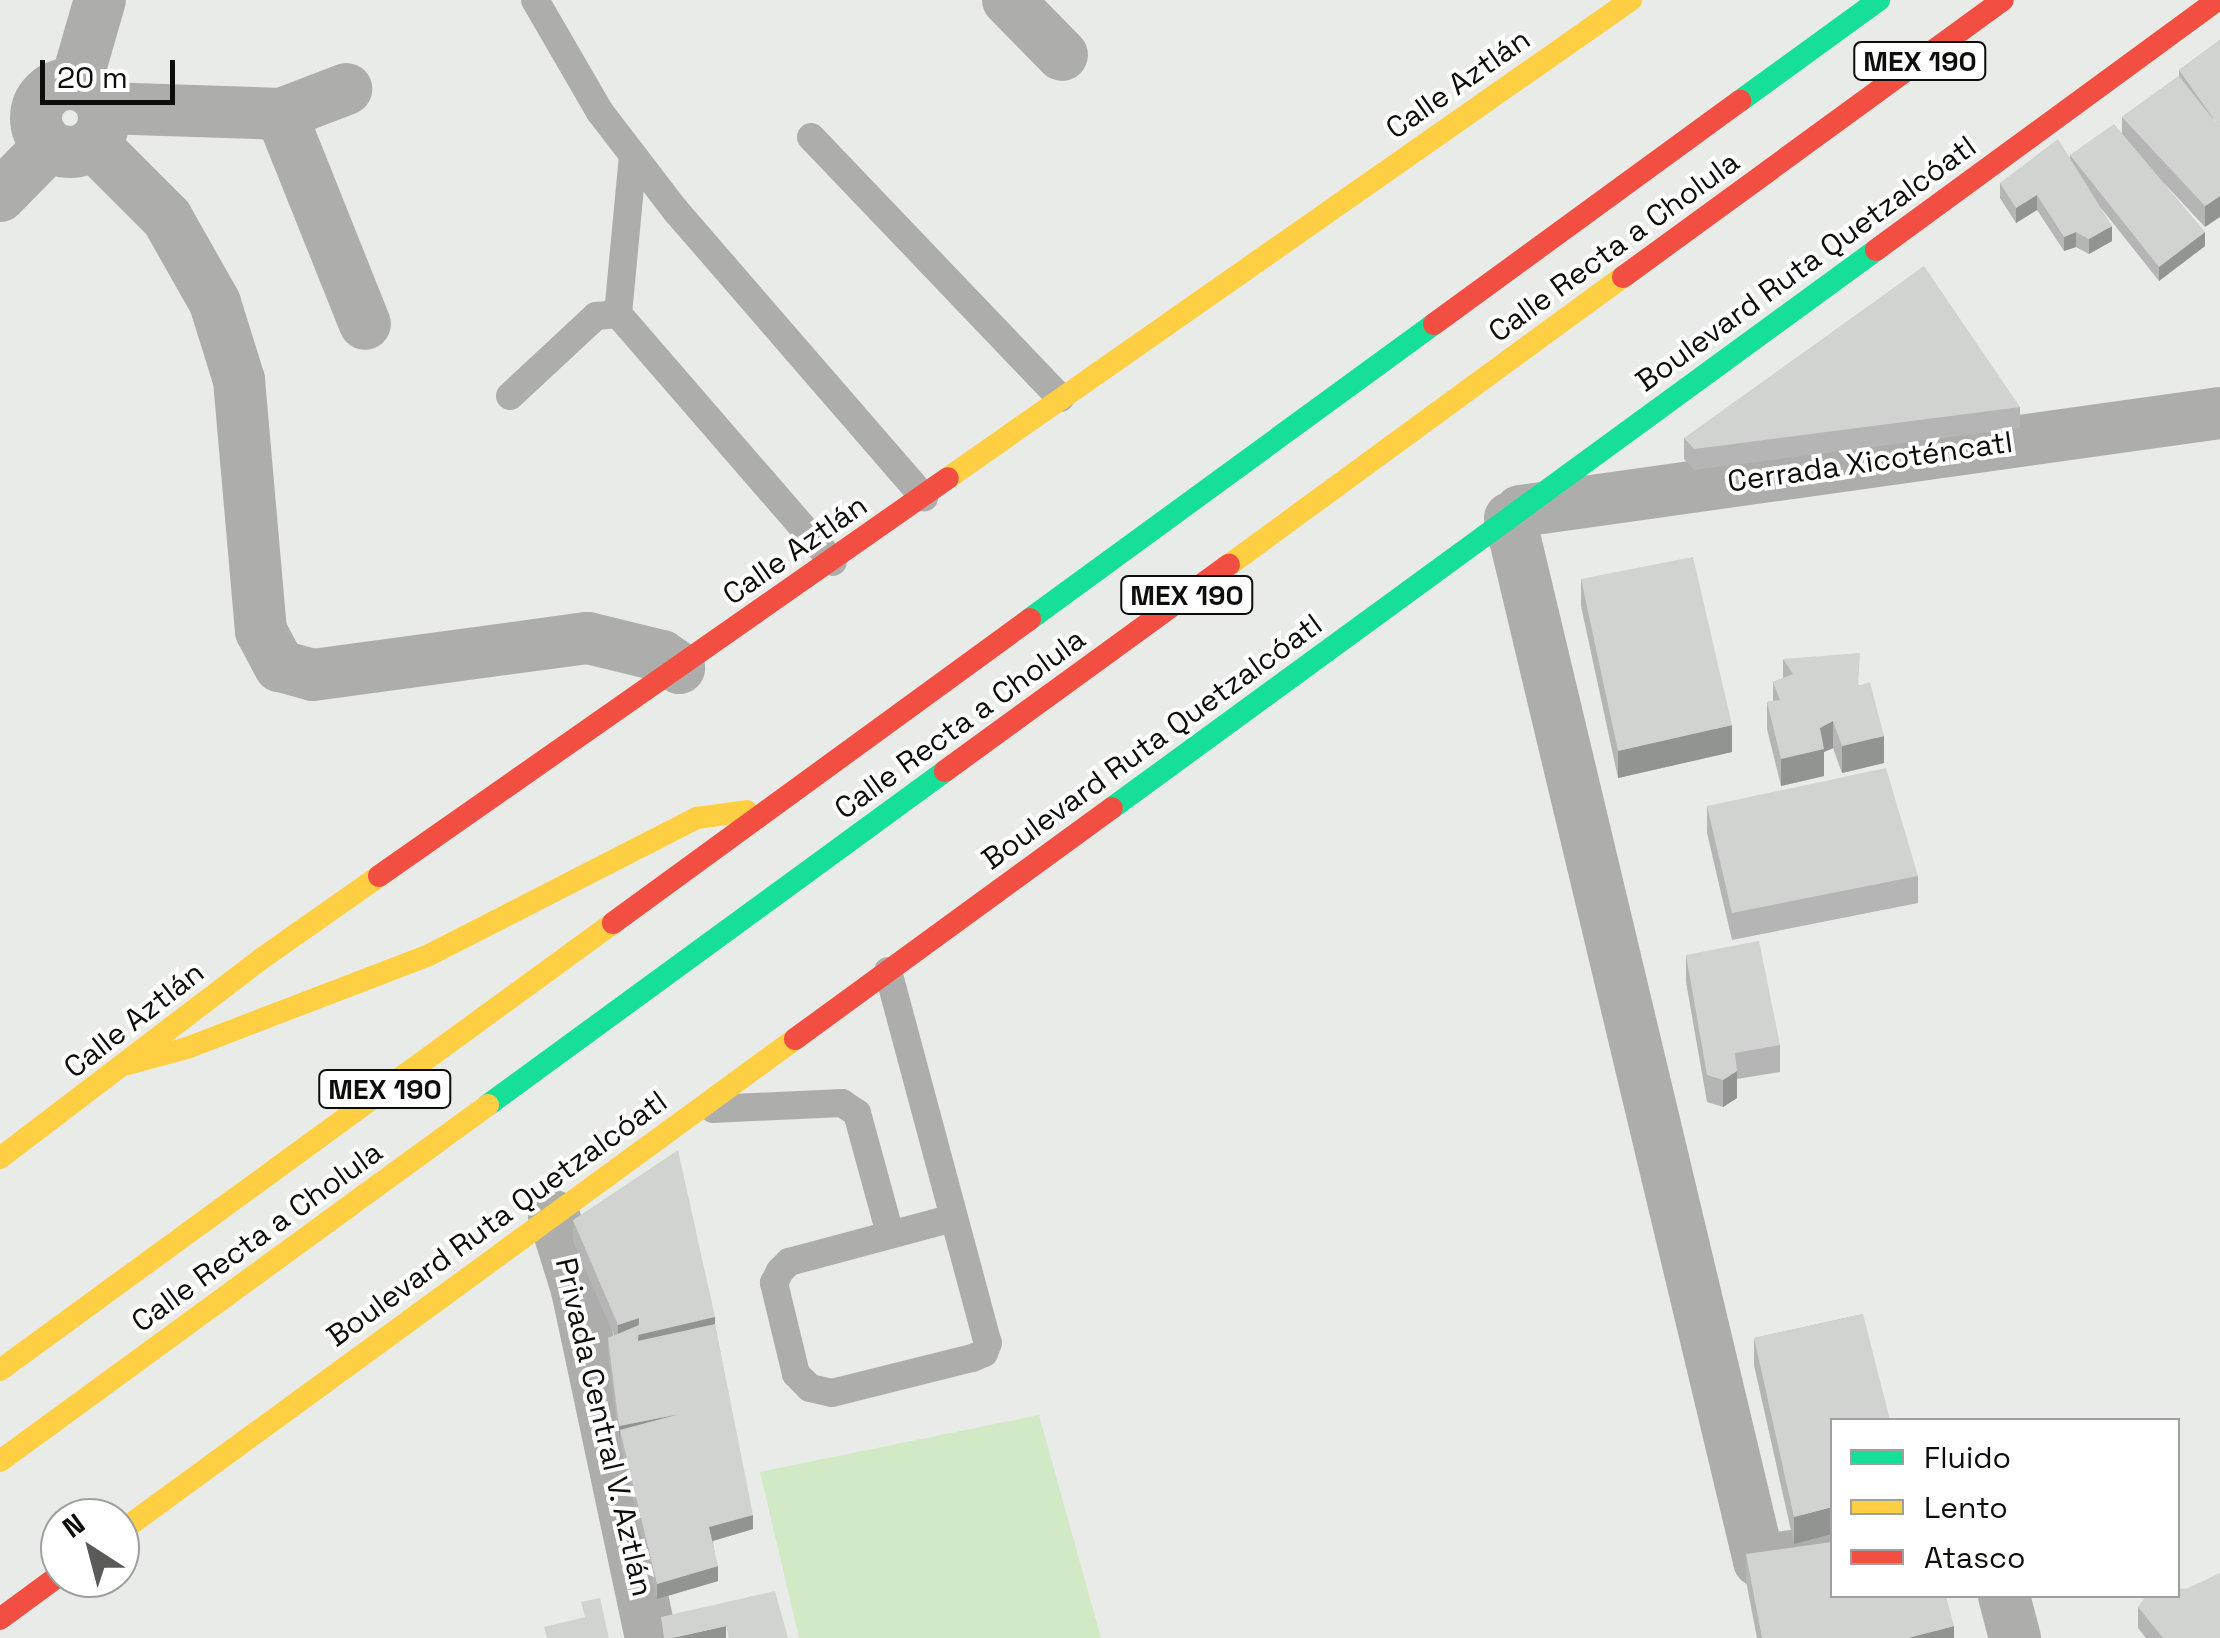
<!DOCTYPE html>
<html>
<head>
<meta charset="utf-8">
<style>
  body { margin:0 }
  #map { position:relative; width:2220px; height:1638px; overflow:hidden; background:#e9ebe8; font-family:"Space Grotesk",sans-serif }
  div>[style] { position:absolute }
  .green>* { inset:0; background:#d1eac5 }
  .lane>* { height:28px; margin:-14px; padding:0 14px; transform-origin:14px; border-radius:14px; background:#adaeac }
  .street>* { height:52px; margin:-26px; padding:0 26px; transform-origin:26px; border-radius:26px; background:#adaeac }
  .street>.ring { margin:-26px; padding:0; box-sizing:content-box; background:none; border:52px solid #adaeac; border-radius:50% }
  .fast>* { height:22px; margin:-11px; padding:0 11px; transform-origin:11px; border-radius:11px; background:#16e098 }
  .slow>* { height:22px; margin:-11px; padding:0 11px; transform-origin:11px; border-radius:11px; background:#ffcf43 }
  .jam>* { height:22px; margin:-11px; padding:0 11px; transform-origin:11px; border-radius:11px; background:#f24e42 }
  .wall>* { inset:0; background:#b4b5b4 }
  .shaded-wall>* { inset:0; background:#929492 }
  .building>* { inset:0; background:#d1d3d1 }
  span { translate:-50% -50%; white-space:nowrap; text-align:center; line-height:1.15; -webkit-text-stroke:8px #fff; paint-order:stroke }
  .shield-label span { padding:2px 8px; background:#fff; border:2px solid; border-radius:8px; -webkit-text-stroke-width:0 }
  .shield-label { font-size:28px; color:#0d0e0c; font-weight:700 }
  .street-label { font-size:30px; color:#0d0e0c }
  .legend { position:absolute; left:1830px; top:1418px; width:350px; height:180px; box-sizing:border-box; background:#fff; border:2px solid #9e9f9e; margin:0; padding:12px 18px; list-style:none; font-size:30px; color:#0d0e0c }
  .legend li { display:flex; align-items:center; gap:20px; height:50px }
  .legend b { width:50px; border:2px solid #9e9f9e }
  .north { position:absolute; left:40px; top:1498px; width:100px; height:100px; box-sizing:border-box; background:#fff; border:2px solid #9e9f9e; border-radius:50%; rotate:324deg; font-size:28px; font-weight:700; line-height:40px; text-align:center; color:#0d0e0c }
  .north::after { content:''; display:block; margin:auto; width:35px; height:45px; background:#5a5b59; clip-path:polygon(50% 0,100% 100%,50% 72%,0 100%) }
  .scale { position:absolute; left:40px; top:60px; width:135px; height:45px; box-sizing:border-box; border:5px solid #0d0e0c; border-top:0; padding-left:12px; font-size:30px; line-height:35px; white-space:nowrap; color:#0d0e0c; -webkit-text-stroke:8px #fff; paint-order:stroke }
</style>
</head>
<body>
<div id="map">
  <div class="green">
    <div style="clip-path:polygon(1039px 1415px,1101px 1638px,799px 1638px,760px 1472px)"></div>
  </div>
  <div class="lane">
    <div style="left:535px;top:0;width:129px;rotate:59.9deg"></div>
    <div style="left:600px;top:112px;width:125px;rotate:52.5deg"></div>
    <div style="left:676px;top:211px;width:379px;rotate:49.1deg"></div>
    <div style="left:811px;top:137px;width:361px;rotate:46.3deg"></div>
    <div style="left:618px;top:314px;width:159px;rotate:-84.6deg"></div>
    <div style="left:510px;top:396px;width:117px;rotate:-42.9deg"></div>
    <div style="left:596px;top:316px;width:22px;rotate:-5deg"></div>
    <div style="left:618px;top:314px;width:328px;rotate:49.1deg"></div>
    <div style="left:888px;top:971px;width:385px;rotate:75deg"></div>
    <div style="left:988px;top:1343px;width:11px;rotate:112deg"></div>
    <div style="left:984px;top:1353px;width:13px;rotate:157deg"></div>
    <div style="left:972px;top:1358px;width:144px;rotate:166deg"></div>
    <div style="left:832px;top:1393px;width:23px;rotate:-167deg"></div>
    <div style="left:810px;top:1388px;width:20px;rotate:-135deg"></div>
    <div style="left:796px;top:1374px;width:94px;rotate:-103.6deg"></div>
    <div style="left:774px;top:1283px;width:13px;rotate:-63deg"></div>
    <div style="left:780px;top:1271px;width:13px;rotate:-45deg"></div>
    <div style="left:789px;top:1262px;width:170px;rotate:-15deg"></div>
    <div style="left:713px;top:1109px;width:129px;rotate:-2.7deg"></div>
    <div style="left:842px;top:1103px;width:18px;rotate:34deg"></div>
    <div style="left:857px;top:1113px;width:125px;rotate:74.7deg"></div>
  </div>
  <div class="street">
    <div style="left:1008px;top:0;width:77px;rotate:45.5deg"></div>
    <div style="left:76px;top:83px;width:86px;rotate:-73.9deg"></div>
    <div class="ring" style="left:36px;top:84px;width:16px;height:16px"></div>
    <div style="left:103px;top:108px;width:178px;rotate:1.9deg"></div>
    <div style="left:281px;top:114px;width:226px;rotate:68.2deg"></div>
    <div style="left:281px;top:114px;width:70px;rotate:-21deg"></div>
    <div style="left:93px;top:144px;width:105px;rotate:45deg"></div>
    <div style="left:167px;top:218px;width:98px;rotate:60.5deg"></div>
    <div style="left:215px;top:303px;width:81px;rotate:72.7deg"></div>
    <div style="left:239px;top:380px;width:252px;rotate:85deg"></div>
    <div style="left:261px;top:631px;width:40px;rotate:62deg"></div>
    <div style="left:280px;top:666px;width:34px;rotate:15deg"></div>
    <div style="left:313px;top:675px;width:277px;rotate:-7.7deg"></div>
    <div style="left:588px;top:638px;width:76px;rotate:13.7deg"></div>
    <div style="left:662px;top:656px;width:21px;rotate:35deg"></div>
    <div style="left:0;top:196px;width:70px;rotate:-45.6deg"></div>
    <div style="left:1520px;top:511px;width:707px;rotate:-7.97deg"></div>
    <div style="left:1510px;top:518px;width:1072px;rotate:76.57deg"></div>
    <div style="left:1759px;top:1561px;width:74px;rotate:-8.6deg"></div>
    <div style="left:554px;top:1216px;width:77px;rotate:72.7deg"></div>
    <div style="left:577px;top:1290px;width:356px;rotate:78deg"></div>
    <div style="left:2004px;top:1596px;width:43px;rotate:75.3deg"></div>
  </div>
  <div class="fast">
    <div style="left:1740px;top:101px;width:172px;rotate:-36deg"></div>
    <div style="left:1030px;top:619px;width:500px;rotate:-36.14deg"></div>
    <div style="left:1112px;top:808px;width:946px;rotate:-36.14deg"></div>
    <div style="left:488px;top:1105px;width:566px;rotate:-36.16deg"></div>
  </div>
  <div class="slow">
    <div style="left:948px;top:478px;width:834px;rotate:-34.99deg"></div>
    <div style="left:1229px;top:565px;width:488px;rotate:-36.2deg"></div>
    <div style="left:128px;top:1064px;width:61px;rotate:-15.2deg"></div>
    <div style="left:187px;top:1048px;width:259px;rotate:-21deg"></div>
    <div style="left:429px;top:955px;width:301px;rotate:-27.1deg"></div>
    <div style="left:697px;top:818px;width:50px;rotate:-8deg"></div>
    <div style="left:0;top:1158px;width:328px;rotate:-37.3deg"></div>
    <div style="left:261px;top:959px;width:144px;rotate:-35.1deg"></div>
    <div style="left:0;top:1370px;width:759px;rotate:-36.1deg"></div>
    <div style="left:0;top:1461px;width:604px;rotate:-36.11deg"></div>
    <div style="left:120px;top:1532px;width:836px;rotate:-36.14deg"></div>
  </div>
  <div class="jam">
    <div style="left:1876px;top:250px;width:424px;rotate:-36.2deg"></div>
    <div style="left:1623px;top:277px;width:470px;rotate:-36.1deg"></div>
    <div style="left:1434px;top:324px;width:379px;rotate:-36.1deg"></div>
    <div style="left:945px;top:771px;width:351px;rotate:-36deg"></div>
    <div style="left:379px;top:876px;width:694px;rotate:-34.97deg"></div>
    <div style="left:613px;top:923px;width:516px;rotate:-36.09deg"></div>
    <div style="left:795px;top:1039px;width:392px;rotate:-36.1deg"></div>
    <div style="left:0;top:1619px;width:74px;rotate:-36.3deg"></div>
  </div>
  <div class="wall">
    <div style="clip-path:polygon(2220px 40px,2205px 227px,2163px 182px,2205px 246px,2159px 281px,2101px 208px,2112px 241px,2089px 254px,2076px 247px,2064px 251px,2037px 210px,2016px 223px,2000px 198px,2000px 183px,2070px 157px,2070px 155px,2122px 133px,2122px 117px,2179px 76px,2179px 70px)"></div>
    <div style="clip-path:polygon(2020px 407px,2020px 428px,1694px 470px,1684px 459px,1684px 438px)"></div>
    <div style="clip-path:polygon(1581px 579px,1732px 752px,1618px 778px,1581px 606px)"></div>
    <div style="clip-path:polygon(1783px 659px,1859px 685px,1884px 763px,1842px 773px,1833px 748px,1824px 752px,1824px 776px,1781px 786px,1767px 729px,1767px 702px,1773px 701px,1773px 682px,1783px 678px)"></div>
    <div style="clip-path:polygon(1707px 806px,1918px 876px,1918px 903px,1732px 940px,1707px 833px)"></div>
    <div style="clip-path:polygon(1686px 955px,1780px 1045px,1780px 1072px,1737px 1079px,1737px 1098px,1723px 1107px,1707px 1102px,1686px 982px)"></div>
    <div style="clip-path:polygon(573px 1220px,715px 1324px,753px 1529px,713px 1541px,718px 1581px,657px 1599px,619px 1441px,608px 1352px,608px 1338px,614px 1335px,573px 1241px)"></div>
    <div style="clip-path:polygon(1863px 1314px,1794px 1544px,1754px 1365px,1754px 1338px)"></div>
    <div style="clip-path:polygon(1746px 1554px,1954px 1638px,1757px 1638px,1746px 1581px)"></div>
    <div style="clip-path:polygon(2186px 1589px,2220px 1638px,2146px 1638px,2138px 1628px,2138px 1607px)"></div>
  </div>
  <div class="shaded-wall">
    <div style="clip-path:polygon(2037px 195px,2037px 210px,2016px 223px,2016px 208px)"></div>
    <div style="clip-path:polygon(2220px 196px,2220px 217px,2205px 227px,2205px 206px)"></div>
    <div style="clip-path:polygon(2112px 226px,2112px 241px,2089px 254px,2089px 239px)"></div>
    <div style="clip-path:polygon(2076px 232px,2076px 247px,2064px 251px,2064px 237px)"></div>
    <div style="clip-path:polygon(2205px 232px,2205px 246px,2159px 281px,2159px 267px)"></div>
    <div style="clip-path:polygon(1833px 721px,1833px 748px,1824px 752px,1824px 776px,1781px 786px,1781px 759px,1820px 728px)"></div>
    <div style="clip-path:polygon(1732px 725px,1732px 752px,1618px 778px,1618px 751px)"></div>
    <div style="clip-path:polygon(1884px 736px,1884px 763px,1842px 773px,1842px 746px)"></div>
    <div style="clip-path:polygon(1737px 1071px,1737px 1098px,1723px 1107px,1723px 1080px)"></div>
    <div style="clip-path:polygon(715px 1317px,715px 1338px,618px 1346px,618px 1325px,639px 1318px)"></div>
    <div style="clip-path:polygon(680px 1414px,620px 1430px,619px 1441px,619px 1426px)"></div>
    <div style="clip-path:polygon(1832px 1507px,1832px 1534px,1794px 1544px,1794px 1517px)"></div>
    <div style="clip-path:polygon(753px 1515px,753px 1529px,709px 1542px,709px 1527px)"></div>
    <div style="clip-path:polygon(718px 1566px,718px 1581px,657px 1599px,657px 1584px)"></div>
    <div style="clip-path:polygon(726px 1626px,726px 1638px,672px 1638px)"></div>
    <div style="clip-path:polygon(1954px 1626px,1954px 1638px,1908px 1638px)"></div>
  </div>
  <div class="building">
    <div style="clip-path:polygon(2220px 40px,2220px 128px,2179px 70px)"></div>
    <div style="clip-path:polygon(2179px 76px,2220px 128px,2220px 196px,2205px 206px,2122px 117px)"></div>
    <div style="clip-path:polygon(2114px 124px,2205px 232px,2159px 267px,2070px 155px)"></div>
    <div style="clip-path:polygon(2058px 139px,2112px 226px,2089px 239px,2076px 232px,2064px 237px,2037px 195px,2016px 208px,2000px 183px)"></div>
    <div style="clip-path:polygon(1924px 266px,2020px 407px,1694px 449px,1684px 438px)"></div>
    <div style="clip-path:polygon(1693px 557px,1732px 725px,1618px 751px,1581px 579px)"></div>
    <div style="clip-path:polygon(1860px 653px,1858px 686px,1870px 682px,1884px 736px,1842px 746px,1833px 721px,1820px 728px,1824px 749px,1781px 759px,1767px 702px,1780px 700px,1773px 682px,1793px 674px,1783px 659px)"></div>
    <div style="clip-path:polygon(1886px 768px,1918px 876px,1732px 913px,1707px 806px)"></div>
    <div style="clip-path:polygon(1759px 941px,1780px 1045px,1735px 1053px,1737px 1071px,1723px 1080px,1707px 1075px,1686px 955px)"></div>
    <div style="clip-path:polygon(678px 1150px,715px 1317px,638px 1335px,639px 1318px,618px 1325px,573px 1220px)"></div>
    <div style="clip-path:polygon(1863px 1314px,1890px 1420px,1832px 1420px,1832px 1507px,1794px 1517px,1754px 1338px)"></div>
    <div style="clip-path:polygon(715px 1324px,753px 1515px,709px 1527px,718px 1566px,657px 1584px,620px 1430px,680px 1414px,619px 1426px,608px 1338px,639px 1325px,638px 1341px)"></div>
    <div style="clip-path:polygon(1832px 1542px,1832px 1596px,1946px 1596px,1954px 1626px,1908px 1638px,1762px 1638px,1746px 1554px)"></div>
    <div style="clip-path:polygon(2220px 1573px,2220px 1638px,2163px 1638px,2138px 1607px,2146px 1596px,2178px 1596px,2178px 1588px,2186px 1589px)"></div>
    <div style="clip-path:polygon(775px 1591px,788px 1638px,729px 1638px,726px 1626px,672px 1638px,664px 1638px,661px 1617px)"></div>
    <div style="clip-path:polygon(600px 1598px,609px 1638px,547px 1638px,544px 1627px,585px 1617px,581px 1602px)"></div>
  </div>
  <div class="shield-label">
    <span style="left:1920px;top:61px">MEX 190</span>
    <span style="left:1187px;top:595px">MEX 190</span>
    <span style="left:385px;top:1089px">MEX 190</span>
  </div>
  <div class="street-label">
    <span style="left:1458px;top:84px;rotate:-35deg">Calle Aztlán</span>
    <span style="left:1614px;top:247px;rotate:-36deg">Calle Recta a Cholula</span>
    <span style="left:1806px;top:264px;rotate:-36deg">Boulevard Ruta Quetzalcóatl</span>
    <span style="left:1870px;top:462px;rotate:-8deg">Cerrada Xicoténcatl</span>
    <span style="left:795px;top:550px;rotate:-35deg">Calle Aztlán</span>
    <span style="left:960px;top:724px;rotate:-36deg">Calle Recta a Cholula</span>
    <span style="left:1152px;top:742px;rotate:-36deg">Boulevard Ruta Quetzalcóatl</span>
    <span style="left:134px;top:1020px;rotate:-38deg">Calle Aztlán</span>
    <span style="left:497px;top:1219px;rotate:-36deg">Boulevard Ruta Quetzalcóatl</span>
    <span style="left:257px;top:1237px;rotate:-36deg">Calle Recta a Cholula</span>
    <span style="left:604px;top:1427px;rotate:77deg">Privada Central V. Aztlán</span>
  </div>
  <ul class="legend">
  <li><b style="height:12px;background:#16e098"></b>Fluido</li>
  <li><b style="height:12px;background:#ffcf43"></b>Lento</li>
  <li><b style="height:12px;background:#f24e42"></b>Atasco</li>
  </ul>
  <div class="north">N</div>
  <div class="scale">20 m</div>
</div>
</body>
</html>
